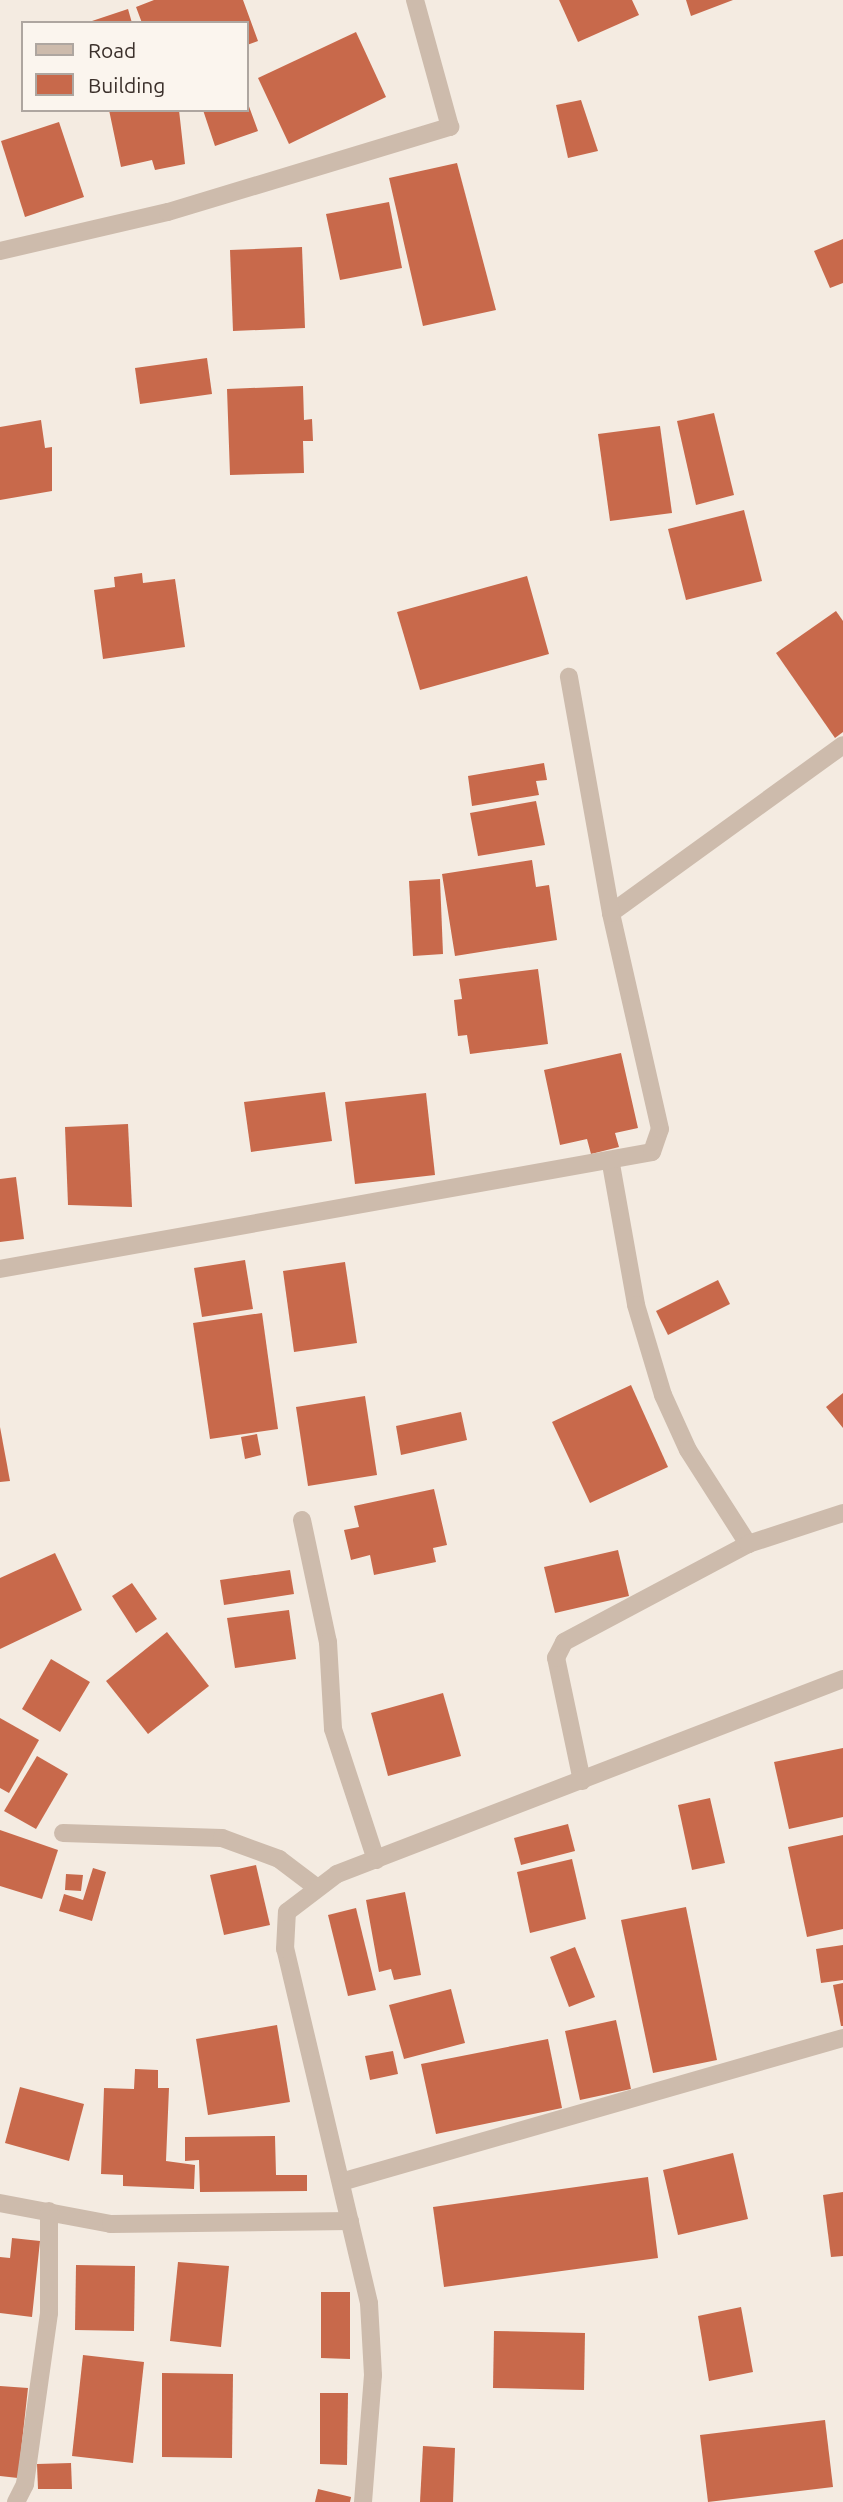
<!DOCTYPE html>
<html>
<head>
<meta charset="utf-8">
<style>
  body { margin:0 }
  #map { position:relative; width:843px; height:2502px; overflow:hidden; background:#f4ebe1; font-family:Ubuntu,sans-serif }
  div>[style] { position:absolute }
  .building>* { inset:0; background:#c8694b }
  .minor>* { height:18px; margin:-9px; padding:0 9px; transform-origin:9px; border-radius:9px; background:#cdbbac }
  span { translate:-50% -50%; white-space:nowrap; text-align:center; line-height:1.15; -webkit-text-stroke:7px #fbf5ee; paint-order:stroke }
  .legend { position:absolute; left:21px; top:21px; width:228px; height:91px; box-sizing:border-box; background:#fbf5ee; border:2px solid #aea6a0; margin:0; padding:9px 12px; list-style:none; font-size:21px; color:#3b302b }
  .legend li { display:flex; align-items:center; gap:14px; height:35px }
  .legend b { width:35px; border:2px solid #aea6a0 }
</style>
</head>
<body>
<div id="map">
  <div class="building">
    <div style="clip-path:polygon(154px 0,243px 0,258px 41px,247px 45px,247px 23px,142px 23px,136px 7px)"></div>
    <div style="clip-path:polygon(559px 0,632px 0,639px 15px,578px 42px)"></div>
    <div style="clip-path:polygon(686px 0,733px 0,691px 16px)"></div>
    <div style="clip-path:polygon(128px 9px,132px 23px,89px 23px,89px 22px)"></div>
    <div style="clip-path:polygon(356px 32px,386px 97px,289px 144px,258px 78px)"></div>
    <div style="clip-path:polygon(581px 100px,598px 151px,568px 158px,556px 105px)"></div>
    <div style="clip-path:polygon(247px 101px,258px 131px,215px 146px,203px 110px,247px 110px)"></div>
    <div style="clip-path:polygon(109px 110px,179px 110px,185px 164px,155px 170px,152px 160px,121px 167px)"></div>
    <div style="clip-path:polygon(59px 122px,84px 197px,25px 217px,1px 141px)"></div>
    <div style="clip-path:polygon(457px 163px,496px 310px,423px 326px,389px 178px)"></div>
    <div style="clip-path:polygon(389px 202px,402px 268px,340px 280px,326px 214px)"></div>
    <div style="clip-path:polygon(843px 239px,843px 283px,830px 288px,814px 251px)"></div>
    <div style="clip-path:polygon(302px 247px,305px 328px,233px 331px,230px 250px)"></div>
    <div style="clip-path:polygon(207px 358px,212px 394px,140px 404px,135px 368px)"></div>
    <div style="clip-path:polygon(303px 386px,304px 420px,312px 419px,313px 441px,303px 441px,304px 473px,230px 475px,227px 389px)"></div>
    <div style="clip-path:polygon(714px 413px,734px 495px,696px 505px,677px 421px)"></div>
    <div style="clip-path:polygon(41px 420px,45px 448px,52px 447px,52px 491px,0 500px,0 427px)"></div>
    <div style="clip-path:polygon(660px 426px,672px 513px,610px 521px,598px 434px)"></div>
    <div style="clip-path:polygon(744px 510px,762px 581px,686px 600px,668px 529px)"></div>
    <div style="clip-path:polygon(142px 573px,143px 583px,175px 579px,185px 647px,103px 659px,94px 590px,115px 587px,114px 577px)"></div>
    <div style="clip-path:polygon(527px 576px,549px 654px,420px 690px,397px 612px)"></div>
    <div style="clip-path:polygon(836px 611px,843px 621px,843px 732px,835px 738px,776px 653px)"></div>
    <div style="clip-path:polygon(544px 763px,547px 780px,536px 781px,539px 795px,472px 806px,468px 776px)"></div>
    <div style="clip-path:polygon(536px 801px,545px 845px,478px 856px,470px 813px)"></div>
    <div style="clip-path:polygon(532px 860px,536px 887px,549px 885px,557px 940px,455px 956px,442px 874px)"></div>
    <div style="clip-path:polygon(440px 879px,443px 954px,413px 956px,409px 881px)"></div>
    <div style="clip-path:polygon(538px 969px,548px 1044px,470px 1054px,467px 1035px,458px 1036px,454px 1000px,462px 999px,459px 979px)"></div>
    <div style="clip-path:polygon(621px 1053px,638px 1128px,615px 1133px,619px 1147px,591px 1154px,587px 1139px,560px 1145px,544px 1070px)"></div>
    <div style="clip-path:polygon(325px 1092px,332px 1141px,251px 1152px,244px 1102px)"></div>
    <div style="clip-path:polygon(426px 1093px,435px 1175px,355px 1184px,345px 1102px)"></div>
    <div style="clip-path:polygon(128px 1124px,132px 1207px,68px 1205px,65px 1127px)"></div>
    <div style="clip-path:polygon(16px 1177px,24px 1239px,0 1242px,0 1179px)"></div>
    <div style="clip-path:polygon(245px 1260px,253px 1309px,202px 1317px,194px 1268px)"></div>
    <div style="clip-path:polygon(345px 1262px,357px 1343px,294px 1352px,283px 1271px)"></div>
    <div style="clip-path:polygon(718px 1280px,730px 1304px,668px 1335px,656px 1311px)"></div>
    <div style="clip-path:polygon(262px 1313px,278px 1429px,210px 1439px,193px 1323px)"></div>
    <div style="clip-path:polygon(631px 1385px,668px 1467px,590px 1503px,552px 1422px)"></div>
    <div style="clip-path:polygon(843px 1393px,843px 1428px,826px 1407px)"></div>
    <div style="clip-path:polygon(365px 1396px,377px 1475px,308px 1486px,296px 1407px)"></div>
    <div style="clip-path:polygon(461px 1412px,467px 1440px,401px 1455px,396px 1426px)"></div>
    <div style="clip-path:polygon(0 1427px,10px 1481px,0 1482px)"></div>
    <div style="clip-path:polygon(257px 1434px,261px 1455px,245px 1459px,241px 1437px)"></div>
    <div style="clip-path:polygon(434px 1489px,447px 1545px,433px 1548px,436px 1562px,374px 1575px,370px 1555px,351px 1560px,344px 1530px,359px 1527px,354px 1506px)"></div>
    <div style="clip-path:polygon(618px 1550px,629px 1596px,555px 1613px,544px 1567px)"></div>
    <div style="clip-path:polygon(55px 1553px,82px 1610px,0 1649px,0 1578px)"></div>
    <div style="clip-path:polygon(290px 1570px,294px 1594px,224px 1605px,220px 1580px)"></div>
    <div style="clip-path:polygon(132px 1583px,157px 1619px,136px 1633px,112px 1596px)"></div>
    <div style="clip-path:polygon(289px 1610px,296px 1659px,235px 1668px,227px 1618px)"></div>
    <div style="clip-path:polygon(167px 1632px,209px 1686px,148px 1734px,106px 1681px)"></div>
    <div style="clip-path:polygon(51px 1659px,90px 1682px,60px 1732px,22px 1709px)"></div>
    <div style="clip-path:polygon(443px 1693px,461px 1756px,388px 1776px,371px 1713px)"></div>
    <div style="clip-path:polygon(0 1718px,39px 1740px,9px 1793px,0 1788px)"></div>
    <div style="clip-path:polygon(843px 1748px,843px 1817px,789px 1829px,774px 1762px)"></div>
    <div style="clip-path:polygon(37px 1756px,68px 1774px,36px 1829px,4px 1811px)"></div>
    <div style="clip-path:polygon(710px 1798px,725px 1863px,692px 1870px,678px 1805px)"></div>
    <div style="clip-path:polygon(568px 1824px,575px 1851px,521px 1865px,514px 1838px)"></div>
    <div style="clip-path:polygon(0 1830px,58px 1850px,42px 1899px,0 1886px)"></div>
    <div style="clip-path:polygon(843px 1835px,843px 1929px,807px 1937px,788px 1847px)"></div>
    <div style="clip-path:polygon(572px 1859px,586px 1919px,530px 1933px,517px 1872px)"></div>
    <div style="clip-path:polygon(256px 1865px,270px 1925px,224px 1935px,210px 1875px)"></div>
    <div style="clip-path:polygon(93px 1868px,106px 1872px,92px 1921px,59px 1911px,64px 1894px,83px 1900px)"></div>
    <div style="clip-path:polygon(66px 1874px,83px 1875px,81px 1891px,65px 1890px)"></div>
    <div style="clip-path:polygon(405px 1892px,421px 1975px,394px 1980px,391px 1969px,379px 1972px,366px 1900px)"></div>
    <div style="clip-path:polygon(686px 1907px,717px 2060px,653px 2073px,621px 1920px)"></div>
    <div style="clip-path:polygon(356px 1908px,376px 1990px,348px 1996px,328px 1915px)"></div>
    <div style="clip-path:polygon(843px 1945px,843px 1980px,821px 1983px,816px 1949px)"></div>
    <div style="clip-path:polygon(575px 1947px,595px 1997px,569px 2007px,550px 1957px)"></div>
    <div style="clip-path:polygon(843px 1983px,843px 2026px,841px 2026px,833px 1985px)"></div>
    <div style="clip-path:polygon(451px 1989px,465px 2043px,404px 2059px,389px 2005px)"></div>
    <div style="clip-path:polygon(616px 2020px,631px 2089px,580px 2100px,565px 2031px)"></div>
    <div style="clip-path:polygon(277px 2025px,290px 2102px,208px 2115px,196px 2039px)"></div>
    <div style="clip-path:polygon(548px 2039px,562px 2108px,436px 2134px,421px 2064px)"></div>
    <div style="clip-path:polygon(393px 2051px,398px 2074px,370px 2080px,365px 2056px)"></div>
    <div style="clip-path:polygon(135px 2069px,158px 2070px,158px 2088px,169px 2088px,166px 2161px,195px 2165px,194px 2189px,123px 2186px,123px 2175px,101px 2174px,104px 2088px,134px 2089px)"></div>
    <div style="clip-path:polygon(20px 2087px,84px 2104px,69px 2161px,5px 2143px)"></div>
    <div style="clip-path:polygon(275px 2136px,276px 2175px,307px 2175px,307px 2191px,200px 2192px,199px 2160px,185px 2161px,185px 2137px)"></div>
    <div style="clip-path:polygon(733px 2153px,748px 2219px,678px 2235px,663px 2170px)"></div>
    <div style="clip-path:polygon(648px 2177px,658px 2258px,444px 2287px,433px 2207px)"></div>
    <div style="clip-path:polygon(843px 2192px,843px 2256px,831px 2257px,823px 2195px)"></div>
    <div style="clip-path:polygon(12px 2238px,40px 2241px,32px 2317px,0 2313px,0 2257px,10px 2258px)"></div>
    <div style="clip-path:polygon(178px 2262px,229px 2266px,221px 2347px,170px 2341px)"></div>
    <div style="clip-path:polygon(76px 2265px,135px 2266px,134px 2331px,75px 2330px)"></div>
    <div style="clip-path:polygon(321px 2292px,350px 2292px,350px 2359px,321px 2358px)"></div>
    <div style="clip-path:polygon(741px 2307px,753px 2372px,709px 2381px,698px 2316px)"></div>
    <div style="clip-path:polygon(494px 2331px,585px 2333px,584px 2390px,493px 2388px)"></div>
    <div style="clip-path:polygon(83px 2355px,144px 2362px,133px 2463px,72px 2456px)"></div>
    <div style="clip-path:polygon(162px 2373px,233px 2374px,232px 2458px,162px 2457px)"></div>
    <div style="clip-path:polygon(0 2386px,28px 2388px,18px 2478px,0 2476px)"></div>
    <div style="clip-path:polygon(320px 2393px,348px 2393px,347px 2465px,320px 2464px)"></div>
    <div style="clip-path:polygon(825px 2420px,833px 2487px,708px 2502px,700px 2435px)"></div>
    <div style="clip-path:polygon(423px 2446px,455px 2448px,453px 2502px,420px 2502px)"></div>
    <div style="clip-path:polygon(71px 2463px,72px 2489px,38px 2489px,37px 2464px)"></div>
    <div style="clip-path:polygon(318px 2489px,351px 2497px,350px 2502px,315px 2502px)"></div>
  </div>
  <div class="minor">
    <div style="left:0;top:251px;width:172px;rotate:-13.1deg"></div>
    <div style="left:168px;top:212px;width:295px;rotate:-16.8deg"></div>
    <div style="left:450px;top:127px;width:132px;rotate:-105.4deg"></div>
    <div style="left:611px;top:913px;width:286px;rotate:-35.9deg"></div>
    <div style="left:611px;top:1164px;width:143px;rotate:79.9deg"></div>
    <div style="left:636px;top:1305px;width:94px;rotate:73.3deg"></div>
    <div style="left:663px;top:1395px;width:60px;rotate:65.6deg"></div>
    <div style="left:688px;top:1450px;width:112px;rotate:57.4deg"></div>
    <div style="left:0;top:1269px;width:662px;rotate:-10.17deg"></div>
    <div style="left:652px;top:1152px;width:24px;rotate:-71deg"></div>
    <div style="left:660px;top:1129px;width:221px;rotate:-102.8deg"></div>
    <div style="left:611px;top:913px;width:240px;rotate:-100.1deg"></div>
    <div style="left:302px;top:1520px;width:125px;rotate:78deg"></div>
    <div style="left:328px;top:1642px;width:87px;rotate:86.7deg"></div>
    <div style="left:333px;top:1729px;width:138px;rotate:71.8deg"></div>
    <div style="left:582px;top:1781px;width:126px;rotate:-101.9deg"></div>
    <div style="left:556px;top:1658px;width:18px;rotate:-63deg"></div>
    <div style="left:564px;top:1642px;width:208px;rotate:-28deg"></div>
    <div style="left:748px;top:1544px;width:100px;rotate:-18.1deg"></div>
    <div style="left:63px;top:1833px;width:159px;rotate:1.8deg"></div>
    <div style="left:222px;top:1838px;width:61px;rotate:20.2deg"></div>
    <div style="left:279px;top:1859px;width:46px;rotate:37.1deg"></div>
    <div style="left:341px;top:2182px;width:522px;rotate:-16.01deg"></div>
    <div style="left:0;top:2203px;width:113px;rotate:10.7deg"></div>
    <div style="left:111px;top:2224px;width:239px;rotate:-0.7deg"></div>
    <div style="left:16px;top:2502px;width:20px;rotate:-63deg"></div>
    <div style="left:25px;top:2484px;width:173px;rotate:-82deg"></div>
    <div style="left:49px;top:2313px;width:102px;rotate:-90deg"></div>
    <div style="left:363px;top:2502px;width:127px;rotate:-85.5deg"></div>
    <div style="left:373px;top:2375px;width:72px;rotate:-93.2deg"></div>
    <div style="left:369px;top:2303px;width:364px;rotate:-103.3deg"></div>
    <div style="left:285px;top:1949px;width:37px;rotate:-87deg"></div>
    <div style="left:287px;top:1912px;width:63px;rotate:-37.2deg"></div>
    <div style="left:337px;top:1874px;width:542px;rotate:-21.08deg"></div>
  </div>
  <ul class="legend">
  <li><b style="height:9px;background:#cdbbac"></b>Road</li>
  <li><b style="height:19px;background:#c8694b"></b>Building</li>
  </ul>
</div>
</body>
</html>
